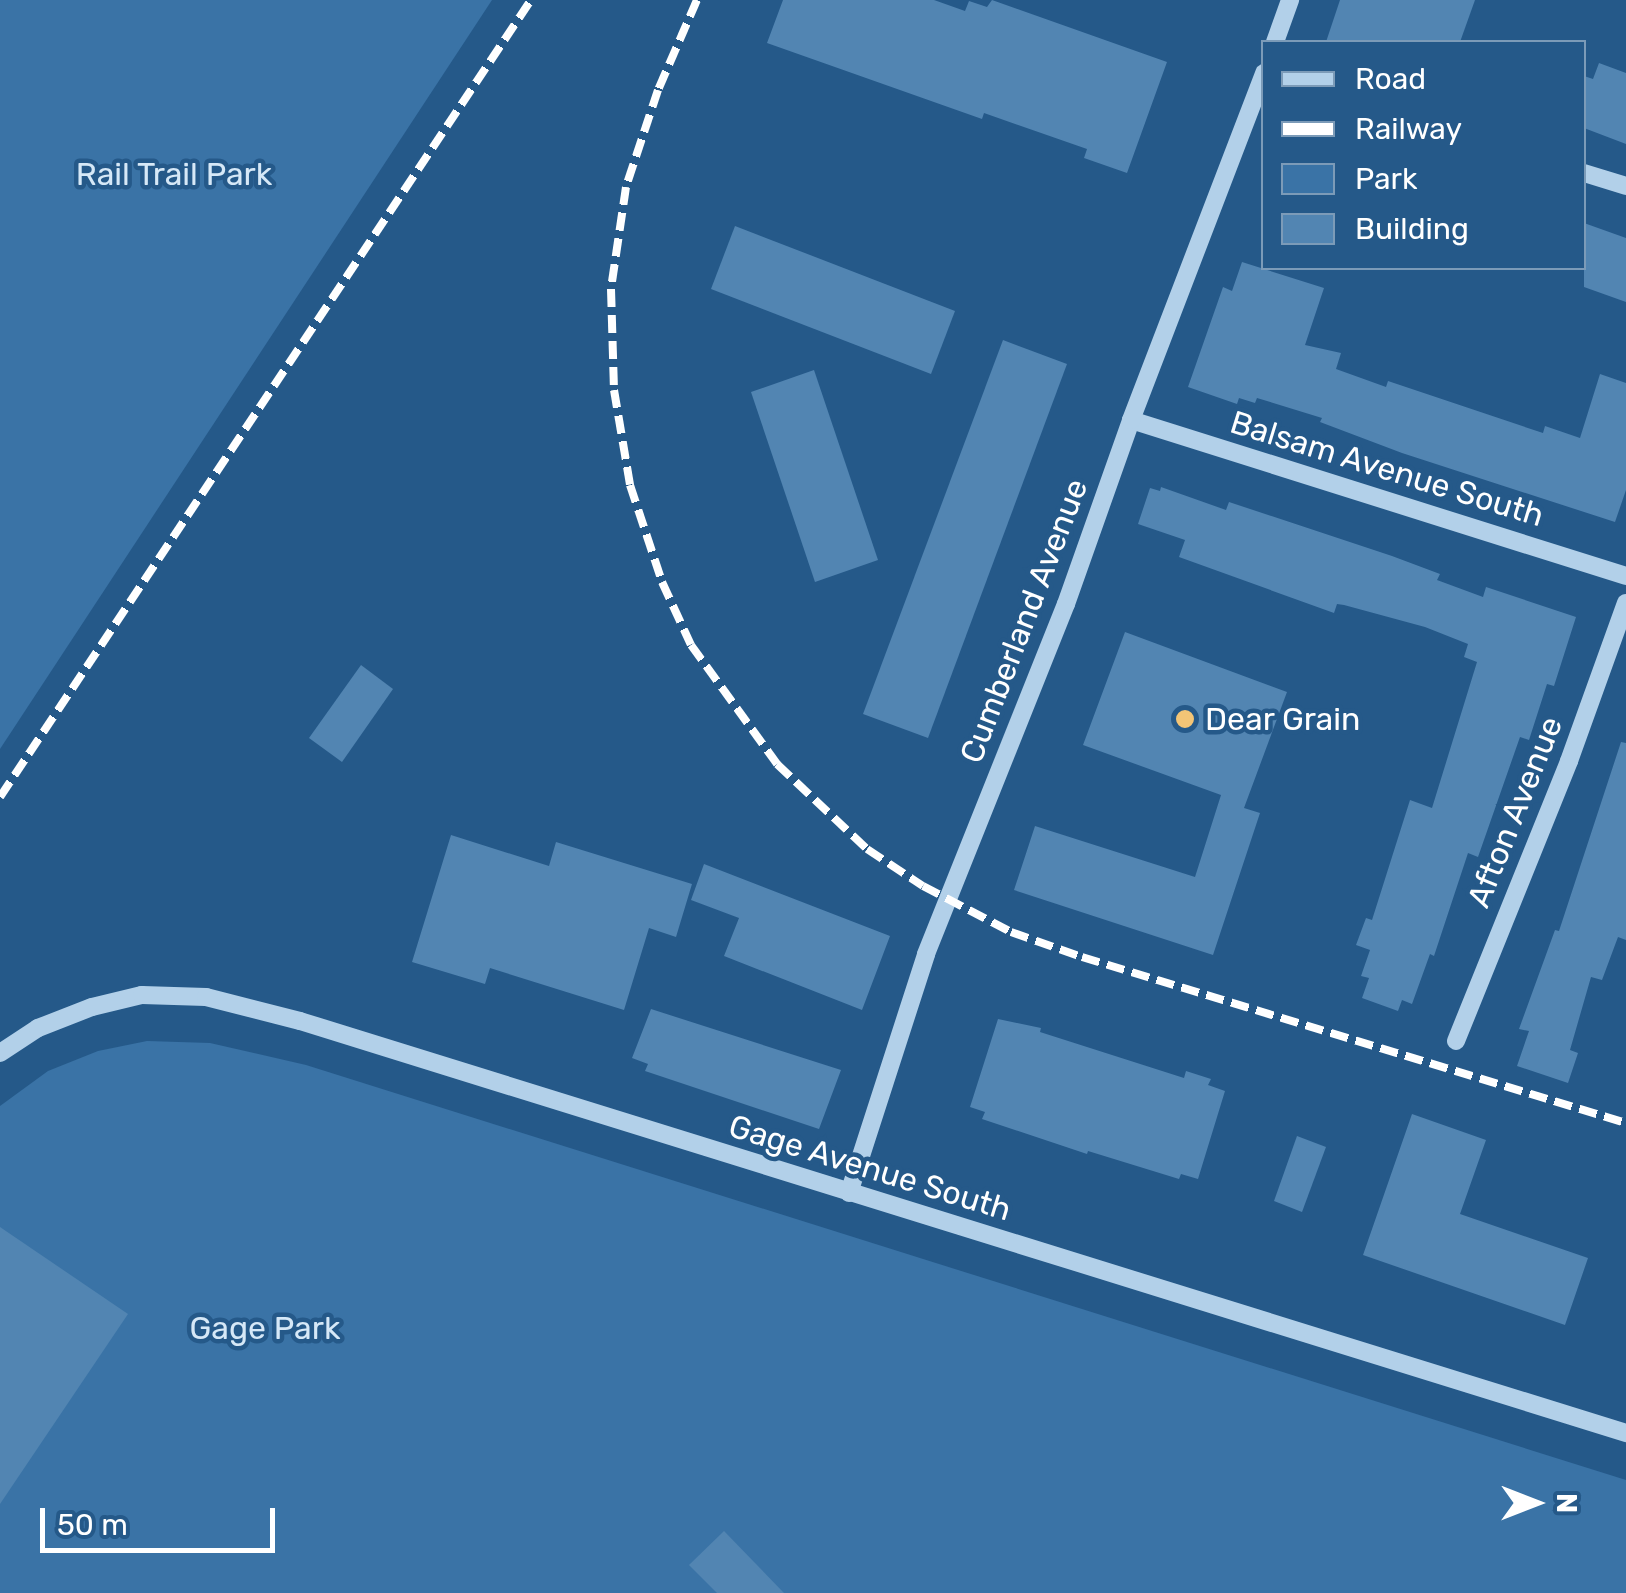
<!DOCTYPE html>
<html>
<head>
<meta charset="utf-8">
<style>
  body { margin:0 }
  #map { position:relative; width:1626px; height:1593px; overflow:hidden; background:#255989; font-family:Rubik,sans-serif }
  div>[style] { position:absolute }
  .green>* { inset:0; background:#3a73a6 }
  .building>* { inset:0; background:#5285b2 }
  .minor>* { height:18px; margin:-9px; padding:0 9px; transform-origin:9px; border-radius:9px; background:#b2d0e9 }
  .rail>* { height:8px; margin-top:-4px; transform-origin:0; background:repeating-linear-gradient(90deg,#fff 0 18px,transparent 0 26px) }
  .dots>* { width:28px; height:28px; translate:-50% -50%; box-sizing:border-box; border:5px solid #255989; border-radius:50% }
  span { translate:-50% -50%; white-space:nowrap; text-align:center; line-height:1.15; -webkit-text-stroke:9px #255989; paint-order:stroke }
  .park-label { font-size:32px; color:#d6e8f7 }
  .street-label { font-size:32px; color:#fff }
  .poi-label { font-size:32px; color:#fff }
  .left { translate:0 -50%; text-align:left }
  .legend { position:absolute; left:1261px; top:40px; width:325px; height:230px; box-sizing:border-box; background:#255989; border:2px solid #7c9bb8; margin:0; padding:12px 18px; list-style:none; font-size:30px; color:#fff }
  .legend li { display:flex; align-items:center; gap:20px; height:50px }
  .legend b { width:50px; border:2px solid #7c9bb8 }
  .north { position:absolute; left:1486px; top:1453px; width:100px; height:100px; -webkit-text-stroke:8px #255989; paint-order:stroke; rotate:90deg; font-size:28px; font-weight:700; line-height:40px; text-align:center; color:#fff }
  .north::after { content:''; display:block; margin:auto; width:35px; height:45px; background:#fff; clip-path:polygon(50% 0,100% 100%,50% 72%,0 100%) }
  .scale { position:absolute; left:40px; top:1508px; width:235px; height:45px; box-sizing:border-box; border:5px solid #fff; border-top:0; padding-left:12px; font-size:30px; line-height:35px; white-space:nowrap; color:#fff; -webkit-text-stroke:8px #255989; paint-order:stroke }
</style>
</head>
<body>
<div id="map">
  <div class="green">
    <div style="clip-path:polygon(0 0,492px 0,0 749px)"></div>
    <div style="clip-path:polygon(147px 1041px,210px 1043px,306px 1065px,1626px 1480px,1626px 1593px,0 1593px,0 1106px,48px 1071px,98px 1051px)"></div>
  </div>
  <div class="building">
    <div style="clip-path:polygon(783px 0,934px 0,965px 11px,969px 1px,987px 7px,992px 0,1167px 62px,1127px 173px,1084px 158px,1087px 149px,984px 113px,982px 119px,767px 43px)"></div>
    <div style="clip-path:polygon(1340px 0,1475px 0,1460px 42px,1326px 42px)"></div>
    <div style="clip-path:polygon(1599px 63px,1626px 73px,1626px 144px,1584px 128px,1584px 76px,1593px 79px)"></div>
    <div style="clip-path:polygon(1584px 223px,1626px 238px,1626px 302px,1584px 287px)"></div>
    <div style="clip-path:polygon(735px 226px,955px 311px,931px 374px,711px 289px)"></div>
    <div style="clip-path:polygon(1242px 262px,1324px 288px,1305px 345px,1341px 353px,1336px 369px,1386px 387px,1388px 381px,1543px 433px,1545px 426px,1580px 438px,1600px 374px,1626px 383px,1626px 490px,1615px 522px,1402px 453px,1320px 422px,1322px 418px,1257px 398px,1255px 403px,1239px 398px,1237px 404px,1188px 387px,1223px 287px,1232px 291px)"></div>
    <div style="clip-path:polygon(1003px 340px,1067px 364px,928px 738px,863px 714px)"></div>
    <div style="clip-path:polygon(814px 370px,878px 560px,815px 582px,751px 392px)"></div>
    <div style="clip-path:polygon(1161px 487px,1226px 510px,1229px 502px,1392px 556px,1440px 574px,1437px 580px,1483px 597px,1486px 587px,1576px 617px,1554px 686px,1547px 684px,1529px 740px,1520px 737px,1478px 857px,1468px 853px,1434px 956px,1430px 954px,1412px 1004px,1402px 1000px,1398px 1011px,1362px 998px,1369px 978px,1361px 976px,1370px 950px,1356px 945px,1366px 918px,1372px 920px,1410px 800px,1432px 808px,1477px 662px,1464px 657px,1468px 644px,1425px 627px,1344px 605px,1337px 604px,1334px 613px,1179px 557px,1185px 540px,1138px 524px,1150px 488px,1160px 491px)"></div>
    <div style="clip-path:polygon(1125px 632px,1287px 692px,1244px 808px,1260px 813px,1213px 955px,1014px 890px,1035px 826px,1195px 877px,1221px 795px,1083px 745px)"></div>
    <div style="clip-path:polygon(361px 665px,393px 689px,342px 762px,309px 738px)"></div>
    <div style="clip-path:polygon(1621px 742px,1626px 743px,1626px 940px,1618px 937px,1602px 980px,1591px 977px,1570px 1050px,1578px 1053px,1568px 1083px,1517px 1066px,1529px 1031px,1519px 1029px,1555px 930px,1559px 931px)"></div>
    <div style="clip-path:polygon(451px 835px,549px 866px,556px 842px,692px 884px,676px 937px,649px 928px,624px 1010px,490px 968px,485px 984px,412px 962px)"></div>
    <div style="clip-path:polygon(704px 864px,890px 936px,862px 1010px,724px 956px,739px 918px,691px 900px)"></div>
    <div style="clip-path:polygon(651px 1009px,841px 1070px,819px 1129px,645px 1071px,648px 1064px,632px 1058px)"></div>
    <div style="clip-path:polygon(998px 1019px,1041px 1028px,1040px 1032px,1184px 1078px,1186px 1071px,1211px 1079px,1208px 1085px,1225px 1091px,1198px 1179px,1181px 1174px,1179px 1179px,1088px 1151px,1087px 1154px,982px 1119px,985px 1112px,970px 1107px)"></div>
    <div style="clip-path:polygon(1412px 1114px,1486px 1140px,1460px 1214px,1588px 1258px,1565px 1325px,1363px 1255px)"></div>
    <div style="clip-path:polygon(1297px 1136px,1326px 1147px,1302px 1212px,1274px 1201px)"></div>
    <div style="clip-path:polygon(0 1227px,128px 1314px,0 1504px)"></div>
    <div style="clip-path:polygon(724px 1531px,784px 1593px,717px 1593px,689px 1565px)"></div>
  </div>
  <div class="minor">
    <div style="left:1275px;top:42px;width:45px;rotate:-70.3deg"></div>
    <div style="left:1584px;top:173px;width:44px;rotate:17.2deg"></div>
    <div style="left:1131px;top:420px;width:519px;rotate:17.49deg"></div>
    <div style="left:1456px;top:1041px;width:302px;rotate:-68deg"></div>
    <div style="left:1569px;top:761px;width:168px;rotate:-70.2deg"></div>
    <div style="left:0;top:1053px;width:45px;rotate:-33.3deg"></div>
    <div style="left:38px;top:1028px;width:58px;rotate:-21.3deg"></div>
    <div style="left:92px;top:1007px;width:51px;rotate:-13.5deg"></div>
    <div style="left:142px;top:995px;width:64px;rotate:1.8deg"></div>
    <div style="left:206px;top:997px;width:97px;rotate:14.3deg"></div>
    <div style="left:300px;top:1021px;width:1389px;rotate:17.26deg"></div>
    <div style="left:849px;top:1193px;width:251px;rotate:-72.1deg"></div>
    <div style="left:926px;top:954px;width:377px;rotate:-68.2deg"></div>
    <div style="left:1066px;top:604px;width:195px;rotate:-70.5deg"></div>
    <div style="left:1131px;top:420px;width:372px;rotate:-69deg"></div>
  </div>
  <div class="rail">
    <div style="left:697px;top:0;width:98px;rotate:113.4deg"></div>
    <div style="left:658px;top:90px;width:102px;rotate:108.3deg"></div>
    <div style="left:626px;top:187px;width:103px;rotate:98.4deg"></div>
    <div style="left:611px;top:289px;width:101px;rotate:88.3deg"></div>
    <div style="left:614px;top:390px;width:96px;rotate:80.4deg"></div>
    <div style="left:630px;top:485px;width:102px;rotate:71.7deg"></div>
    <div style="left:662px;top:582px;width:69px;rotate:65.3deg"></div>
    <div style="left:691px;top:645px;width:147px;rotate:54.1deg"></div>
    <div style="left:777px;top:764px;width:124px;rotate:43.4deg"></div>
    <div style="left:867px;top:849px;width:67px;rotate:33.5deg"></div>
    <div style="left:923px;top:886px;width:99px;rotate:27.6deg"></div>
    <div style="left:1011px;top:932px;width:75px;rotate:19.4deg"></div>
    <div style="left:1082px;top:957px;width:569px;rotate:16.97deg"></div>
    <div style="left:0;top:797px;width:958px;rotate:-56.33deg"></div>
  </div>
  <div class="dots">
    <div style="left:1185px;top:719px;background:#f3c576"></div>
  </div>
  <div class="park-label">
    <span style="left:174px;top:174px">Rail Trail Park</span>
    <span style="left:265px;top:1328px">Gage Park</span>
  </div>
  <div class="street-label">
    <span style="left:1387px;top:469px;rotate:17deg">Balsam Avenue South</span>
    <span style="left:1024px;top:621px;rotate:-69deg">Cumberland Avenue</span>
    <span style="left:1515px;top:812px;rotate:-68deg">Afton Avenue</span>
    <span style="left:870px;top:1168px;rotate:17deg">Gage Avenue South</span>
  </div>
  <div class="poi-label">
    <span class="left" style="left:1205px;top:719px">Dear Grain</span>
  </div>
  <ul class="legend">
  <li><b style="height:12px;background:#b2d0e9"></b>Road</li>
  <li><b style="height:12px;background:#fff"></b>Railway</li>
  <li><b style="height:28px;background:#3a73a6"></b>Park</li>
  <li><b style="height:28px;background:#5285b2"></b>Building</li>
  </ul>
  <div class="north">N</div>
  <div class="scale">50 m</div>
</div>
</body>
</html>
